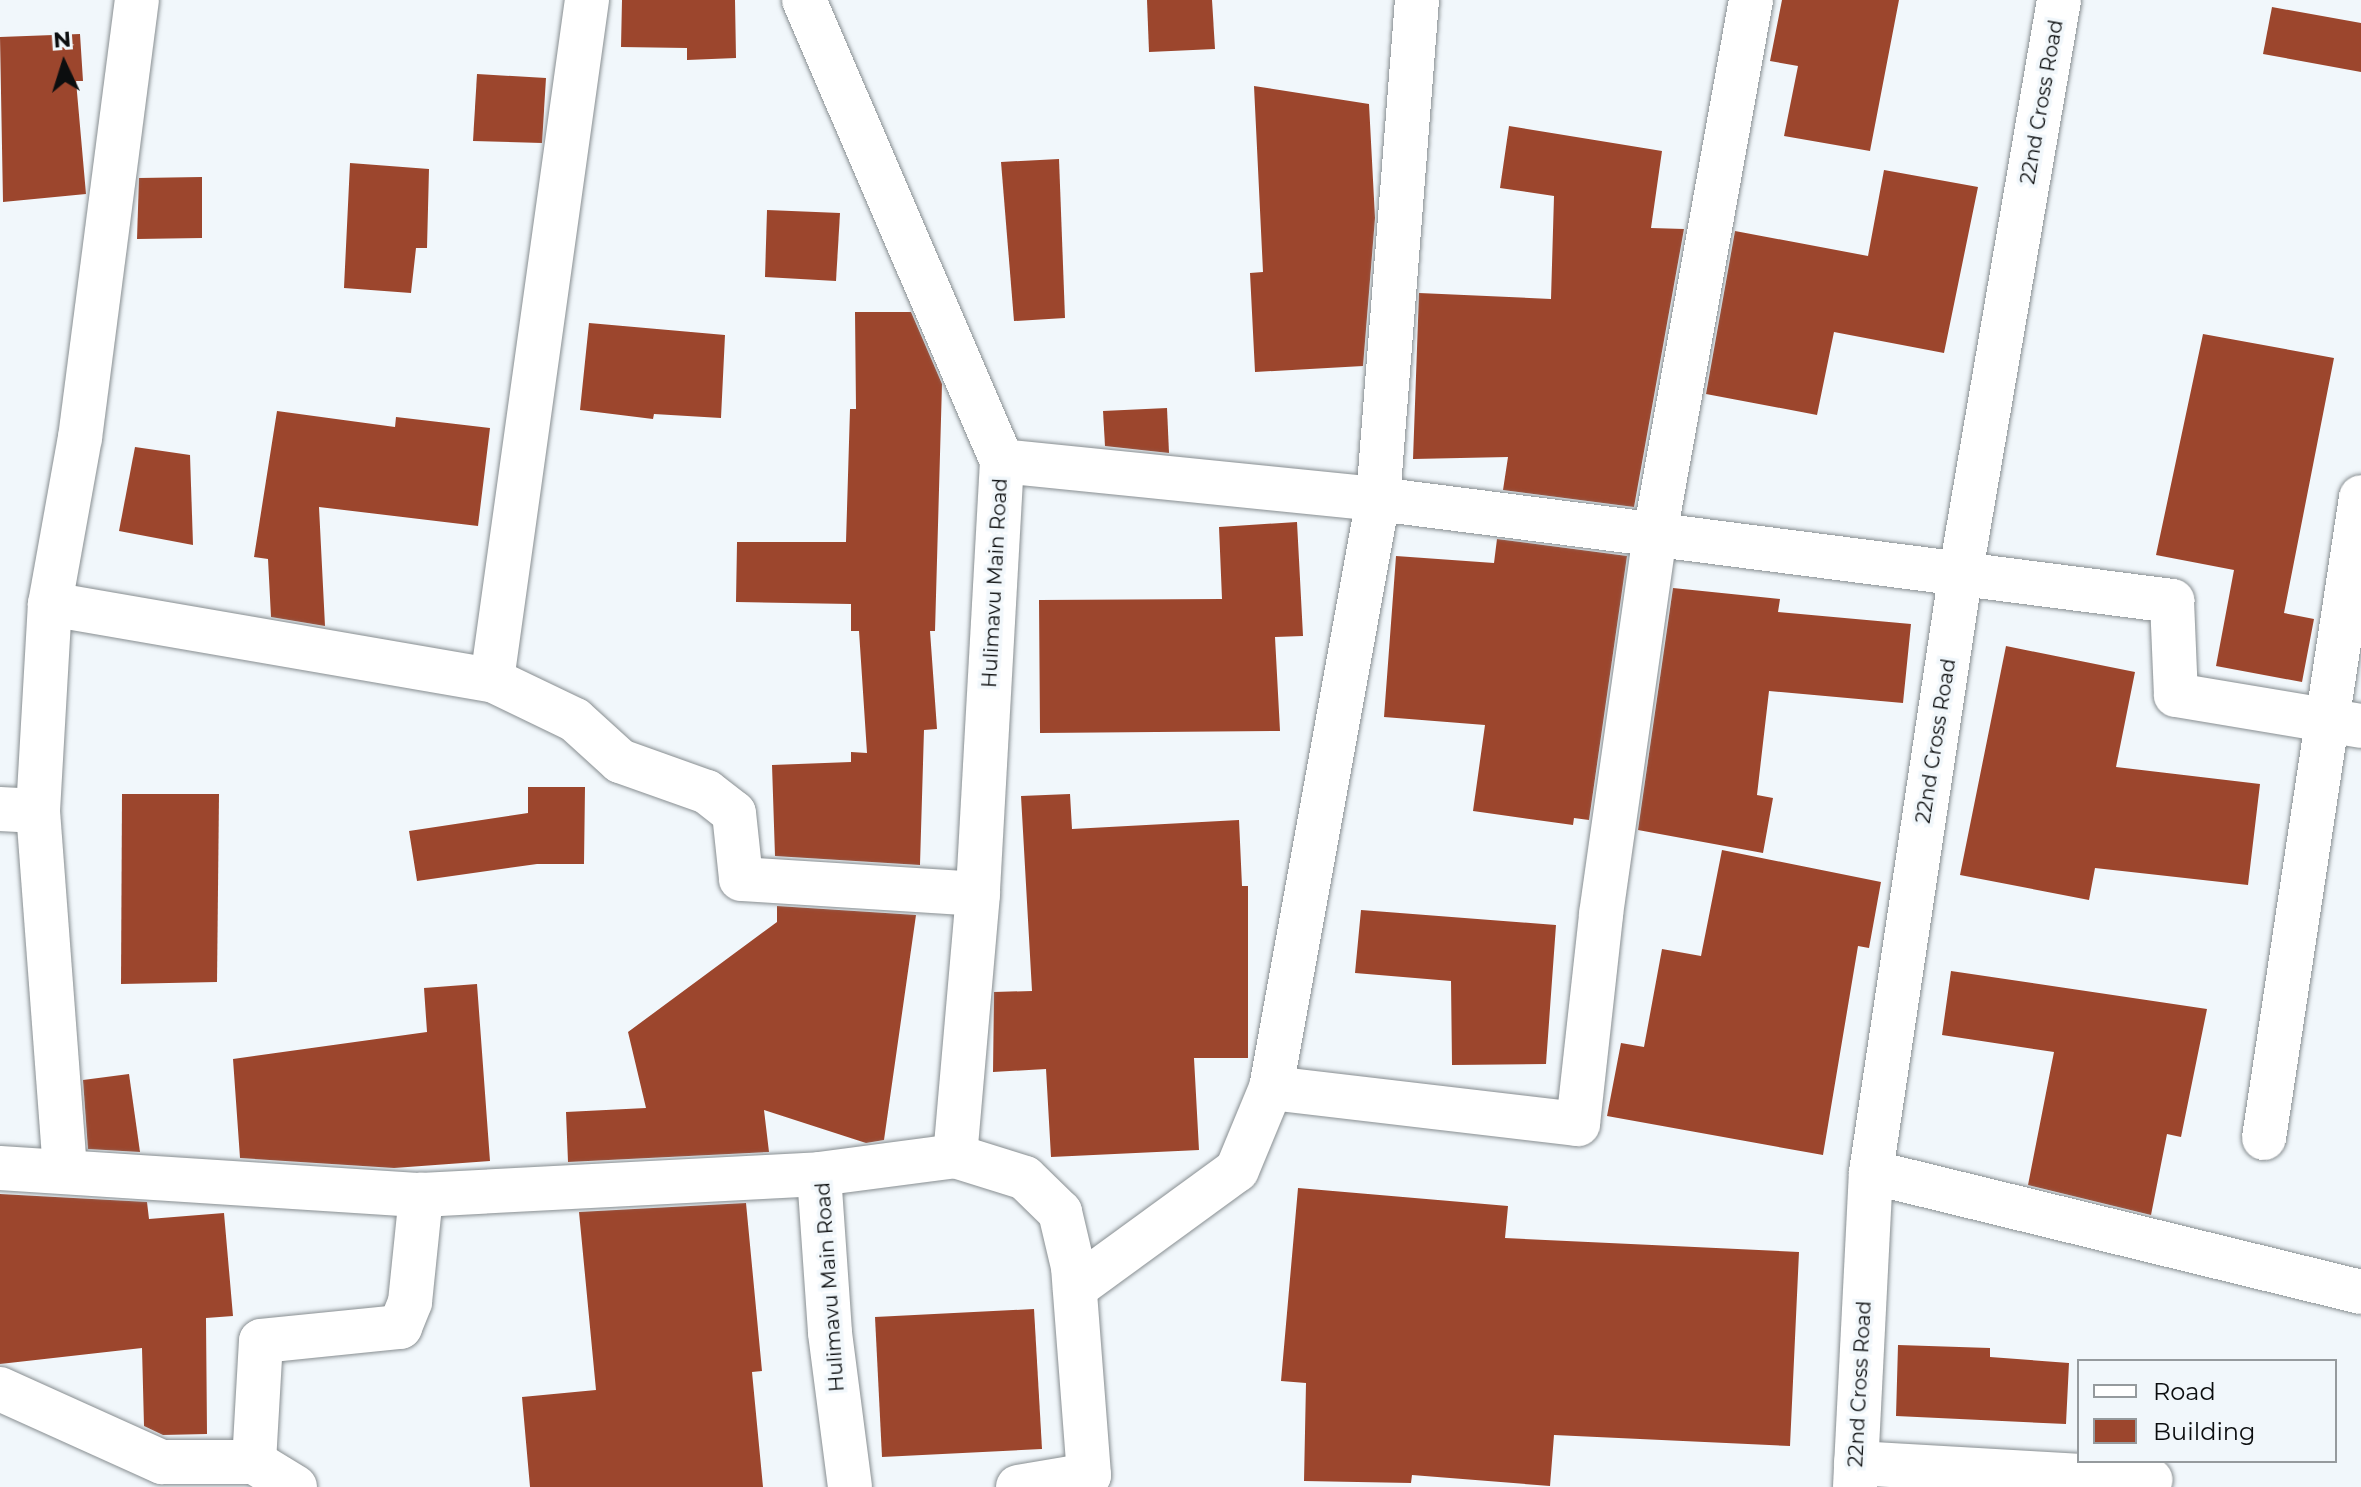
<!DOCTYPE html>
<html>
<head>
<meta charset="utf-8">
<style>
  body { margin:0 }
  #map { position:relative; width:2361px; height:1487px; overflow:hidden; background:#f1f7fb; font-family:Montserrat,sans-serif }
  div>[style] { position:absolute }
  .building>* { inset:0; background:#9c462d }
  .roads { filter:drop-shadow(0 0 2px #888e91) drop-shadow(0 0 2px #888e91) }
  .minor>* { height:44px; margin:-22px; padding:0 22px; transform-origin:22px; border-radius:22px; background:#fff }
  .tertiary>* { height:44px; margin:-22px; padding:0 22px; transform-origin:22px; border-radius:22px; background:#fff }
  span { translate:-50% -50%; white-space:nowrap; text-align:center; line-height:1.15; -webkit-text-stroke:7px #f1f7fb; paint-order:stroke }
  .street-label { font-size:20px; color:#0c0e0f }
  .legend { position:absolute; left:2077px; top:1359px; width:260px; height:104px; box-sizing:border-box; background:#f1f7fb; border:2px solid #959a9d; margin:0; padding:10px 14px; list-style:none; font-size:24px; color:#0c0e0f }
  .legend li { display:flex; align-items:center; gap:16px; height:40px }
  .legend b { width:40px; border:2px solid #959a9d }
  .north { position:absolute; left:24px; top:24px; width:80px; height:80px; -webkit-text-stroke:6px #f1f7fb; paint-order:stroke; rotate:356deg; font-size:22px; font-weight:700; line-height:32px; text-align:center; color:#0c0e0f }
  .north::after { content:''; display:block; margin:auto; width:28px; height:36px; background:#0c0e0f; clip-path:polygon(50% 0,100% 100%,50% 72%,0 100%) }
</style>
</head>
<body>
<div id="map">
  <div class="building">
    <div style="clip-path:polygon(622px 0,735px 0,736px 58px,687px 60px,687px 48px,621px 47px)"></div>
    <div style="clip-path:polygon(1147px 0,1212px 0,1215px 49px,1149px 52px)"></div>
    <div style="clip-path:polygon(1782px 0,1899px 0,1870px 151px,1784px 136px,1798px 66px,1770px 61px)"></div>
    <div style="clip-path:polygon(2272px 7px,2361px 23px,2361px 72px,2263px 54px)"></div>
    <div style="clip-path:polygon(80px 34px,83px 81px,76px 81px,86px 194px,3px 202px,0 37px)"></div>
    <div style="clip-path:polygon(477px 74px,546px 78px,542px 143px,473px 141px)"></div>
    <div style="clip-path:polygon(1254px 86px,1369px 104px,1375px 218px,1363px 366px,1255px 372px,1250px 273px,1263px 272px)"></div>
    <div style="clip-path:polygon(1509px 126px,1662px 151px,1651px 228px,1684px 229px,1634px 507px,1503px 490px,1508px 457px,1413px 459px,1419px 293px,1551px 299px,1554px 196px,1500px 188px)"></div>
    <div style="clip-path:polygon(1059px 159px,1065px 318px,1014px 321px,1001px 162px)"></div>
    <div style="clip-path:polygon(350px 163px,429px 169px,427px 248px,416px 248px,411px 293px,344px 288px)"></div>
    <div style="clip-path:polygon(1884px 170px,1978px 187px,1944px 353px,1834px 332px,1817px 415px,1706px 394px,1735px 231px,1868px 256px)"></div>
    <div style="clip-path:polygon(202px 177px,202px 238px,137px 239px,139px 178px)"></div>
    <div style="clip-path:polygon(767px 210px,840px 213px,836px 281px,765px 277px)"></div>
    <div style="clip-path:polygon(855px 312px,911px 312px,942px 384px,935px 631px,930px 631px,937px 729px,924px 730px,920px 865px,775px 856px,772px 765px,851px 762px,851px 752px,867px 753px,859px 631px,851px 631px,851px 604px,736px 602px,737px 542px,846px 542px,850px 409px,856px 409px)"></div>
    <div style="clip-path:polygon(589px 323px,725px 335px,721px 418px,654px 414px,653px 419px,580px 410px)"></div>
    <div style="clip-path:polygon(2203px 334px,2334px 358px,2284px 613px,2314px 619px,2302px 682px,2216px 666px,2234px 570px,2156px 555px)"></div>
    <div style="clip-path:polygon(1167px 408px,1169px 453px,1105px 446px,1103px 411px)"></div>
    <div style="clip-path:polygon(277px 411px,395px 427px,396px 417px,490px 428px,478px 526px,319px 507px,325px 626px,271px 617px,268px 559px,254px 557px)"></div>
    <div style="clip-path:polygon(135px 447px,190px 455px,193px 545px,119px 531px)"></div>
    <div style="clip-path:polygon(1297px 522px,1303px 636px,1275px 637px,1280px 731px,1040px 733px,1039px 600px,1222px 599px,1219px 527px)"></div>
    <div style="clip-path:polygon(1497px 539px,1627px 556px,1589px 820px,1574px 818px,1573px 825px,1473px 811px,1485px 725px,1384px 717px,1396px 556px,1494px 563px)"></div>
    <div style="clip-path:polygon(1673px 588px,1780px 599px,1778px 612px,1911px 624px,1903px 703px,1769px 691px,1757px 795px,1773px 798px,1763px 853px,1638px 830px)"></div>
    <div style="clip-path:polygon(2006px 646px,2135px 672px,2116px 767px,2260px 784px,2248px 885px,2095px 868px,2089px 900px,1960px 875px)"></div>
    <div style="clip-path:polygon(528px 787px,585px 787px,584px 864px,537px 864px,417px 881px,409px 831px,528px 813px)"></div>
    <div style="clip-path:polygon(122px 794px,219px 794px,217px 982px,121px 984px)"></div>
    <div style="clip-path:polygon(1070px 794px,1072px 829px,1239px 820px,1242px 886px,1248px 886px,1248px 1058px,1194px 1058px,1199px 1150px,1051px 1157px,1046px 1069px,993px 1072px,994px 992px,1032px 991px,1021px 796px)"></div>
    <div style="clip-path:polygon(1722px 850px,1881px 882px,1869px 948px,1858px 946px,1823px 1155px,1607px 1116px,1621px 1043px,1644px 1047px,1662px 949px,1701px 956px)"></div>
    <div style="clip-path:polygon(777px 906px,916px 915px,884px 1140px,866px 1143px,764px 1110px,769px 1152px,568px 1162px,566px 1112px,646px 1108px,628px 1032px,777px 922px)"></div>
    <div style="clip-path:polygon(1361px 910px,1556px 925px,1546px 1064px,1452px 1065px,1451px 981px,1355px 973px)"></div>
    <div style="clip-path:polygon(1951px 971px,2207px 1009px,2181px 1137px,2167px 1134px,2151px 1215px,2028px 1185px,2054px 1052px,1942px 1035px)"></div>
    <div style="clip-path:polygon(477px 984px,490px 1161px,394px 1168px,240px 1158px,233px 1059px,427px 1032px,424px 988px)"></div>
    <div style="clip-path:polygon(129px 1074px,140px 1152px,88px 1149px,83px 1080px)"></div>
    <div style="clip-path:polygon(1298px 1188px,1508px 1206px,1505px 1238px,1799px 1252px,1790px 1446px,1554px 1435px,1550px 1486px,1412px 1475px,1411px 1483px,1304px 1481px,1306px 1383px,1281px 1381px)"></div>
    <div style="clip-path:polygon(0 1194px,147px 1202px,149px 1219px,224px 1213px,233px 1316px,206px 1318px,207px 1434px,163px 1435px,144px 1426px,142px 1348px,0 1364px)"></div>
    <div style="clip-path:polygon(746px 1203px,762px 1371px,752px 1372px,763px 1487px,530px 1487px,522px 1397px,596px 1390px,579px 1212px)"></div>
    <div style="clip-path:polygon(1034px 1309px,1042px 1449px,882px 1457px,875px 1317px)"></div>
    <div style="clip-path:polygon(1898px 1345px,1990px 1348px,1990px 1357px,2069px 1363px,2066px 1424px,1896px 1416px)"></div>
  </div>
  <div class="roads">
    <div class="minor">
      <div style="left:1002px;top:461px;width:378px;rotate:5.8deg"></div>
      <div style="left:1378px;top:499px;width:801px;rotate:7.32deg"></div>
      <div style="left:2172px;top:601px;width:94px;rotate:87.6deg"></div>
      <div style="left:2176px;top:695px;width:188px;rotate:9.5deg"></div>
      <div style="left:50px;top:604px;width:448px;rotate:9.8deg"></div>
      <div style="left:492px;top:680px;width:687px;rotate:-82.05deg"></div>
      <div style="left:492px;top:680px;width:92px;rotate:25.7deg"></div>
      <div style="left:575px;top:720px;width:61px;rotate:42.3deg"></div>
      <div style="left:620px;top:761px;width:92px;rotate:19.6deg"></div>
      <div style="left:707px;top:792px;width:34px;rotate:38deg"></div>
      <div style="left:734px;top:813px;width:66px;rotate:83.9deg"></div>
      <div style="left:741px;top:879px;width:237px;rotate:3.6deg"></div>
      <div style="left:0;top:809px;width:38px;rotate:3deg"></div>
      <div style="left:38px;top:811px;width:207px;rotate:-86.7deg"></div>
      <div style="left:50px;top:604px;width:169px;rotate:-79.8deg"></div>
      <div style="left:80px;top:438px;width:442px;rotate:-82.6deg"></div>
      <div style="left:38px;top:811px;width:360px;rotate:85.7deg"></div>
      <div style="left:1271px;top:1088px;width:309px;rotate:6.7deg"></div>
      <div style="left:1578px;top:1124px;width:211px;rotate:-83.7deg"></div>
      <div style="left:1601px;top:914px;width:384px;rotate:-81.9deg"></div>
      <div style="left:1655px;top:534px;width:543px;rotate:-79.81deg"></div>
      <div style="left:2264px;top:1138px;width:648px;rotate:-81.39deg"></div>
      <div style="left:0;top:1168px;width:422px;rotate:3.7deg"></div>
      <div style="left:421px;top:1195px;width:399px;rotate:-3deg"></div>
      <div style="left:1871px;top:1172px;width:504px;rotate:13.76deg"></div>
      <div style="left:1075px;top:1288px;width:200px;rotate:-36.1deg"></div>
      <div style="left:1237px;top:1170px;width:89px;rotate:-67.5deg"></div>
      <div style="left:1271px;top:1088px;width:599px;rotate:-79.7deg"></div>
      <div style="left:1378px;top:499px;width:501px;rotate:-85.53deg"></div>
      <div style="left:0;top:1389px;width:178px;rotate:24.3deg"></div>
      <div style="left:162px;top:1462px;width:92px"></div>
      <div style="left:254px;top:1462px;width:48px;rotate:31.4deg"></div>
      <div style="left:254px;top:1462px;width:121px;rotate:-86.7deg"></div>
      <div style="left:261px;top:1341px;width:140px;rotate:-5.8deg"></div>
      <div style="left:400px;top:1327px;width:27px;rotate:-68deg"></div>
      <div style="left:410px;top:1302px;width:108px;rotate:-84.1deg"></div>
      <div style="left:1856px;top:1463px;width:295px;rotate:3.3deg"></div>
      <div style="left:1855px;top:1487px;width:315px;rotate:-87.1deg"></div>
      <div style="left:1871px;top:1172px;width:608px;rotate:-81.48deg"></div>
      <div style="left:1961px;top:571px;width:579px;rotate:-80.26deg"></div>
    </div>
    <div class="tertiary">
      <div style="left:804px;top:0;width:502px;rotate:66.76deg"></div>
      <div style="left:1002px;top:461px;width:434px;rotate:93.2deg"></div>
      <div style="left:978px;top:894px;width:263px;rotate:95deg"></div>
      <div style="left:850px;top:1487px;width:156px;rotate:-97.4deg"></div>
      <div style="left:830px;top:1332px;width:158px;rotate:-94deg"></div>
      <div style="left:819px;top:1174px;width:137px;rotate:-7.5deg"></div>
      <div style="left:955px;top:1156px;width:73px;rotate:17.4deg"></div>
      <div style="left:1025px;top:1178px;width:49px;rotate:44.2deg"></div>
      <div style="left:1060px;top:1212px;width:57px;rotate:76.7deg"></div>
      <div style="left:1073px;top:1267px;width:209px;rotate:85.6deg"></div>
      <div style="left:1089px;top:1475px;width:72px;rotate:170.4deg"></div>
    </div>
  </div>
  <div class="street-label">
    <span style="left:2042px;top:102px;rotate:-80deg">22nd Cross Road</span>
    <span style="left:995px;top:583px;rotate:-87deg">Hulimavu Main Road</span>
    <span style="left:1936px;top:741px;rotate:-81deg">22nd Cross Road</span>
    <span style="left:830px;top:1287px;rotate:-94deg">Hulimavu Main Road</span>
    <span style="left:1860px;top:1384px;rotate:-87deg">22nd Cross Road</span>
  </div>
  <ul class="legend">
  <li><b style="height:10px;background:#fff"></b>Road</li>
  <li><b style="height:22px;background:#9c462d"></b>Building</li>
  </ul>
  <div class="north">N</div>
</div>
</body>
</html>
